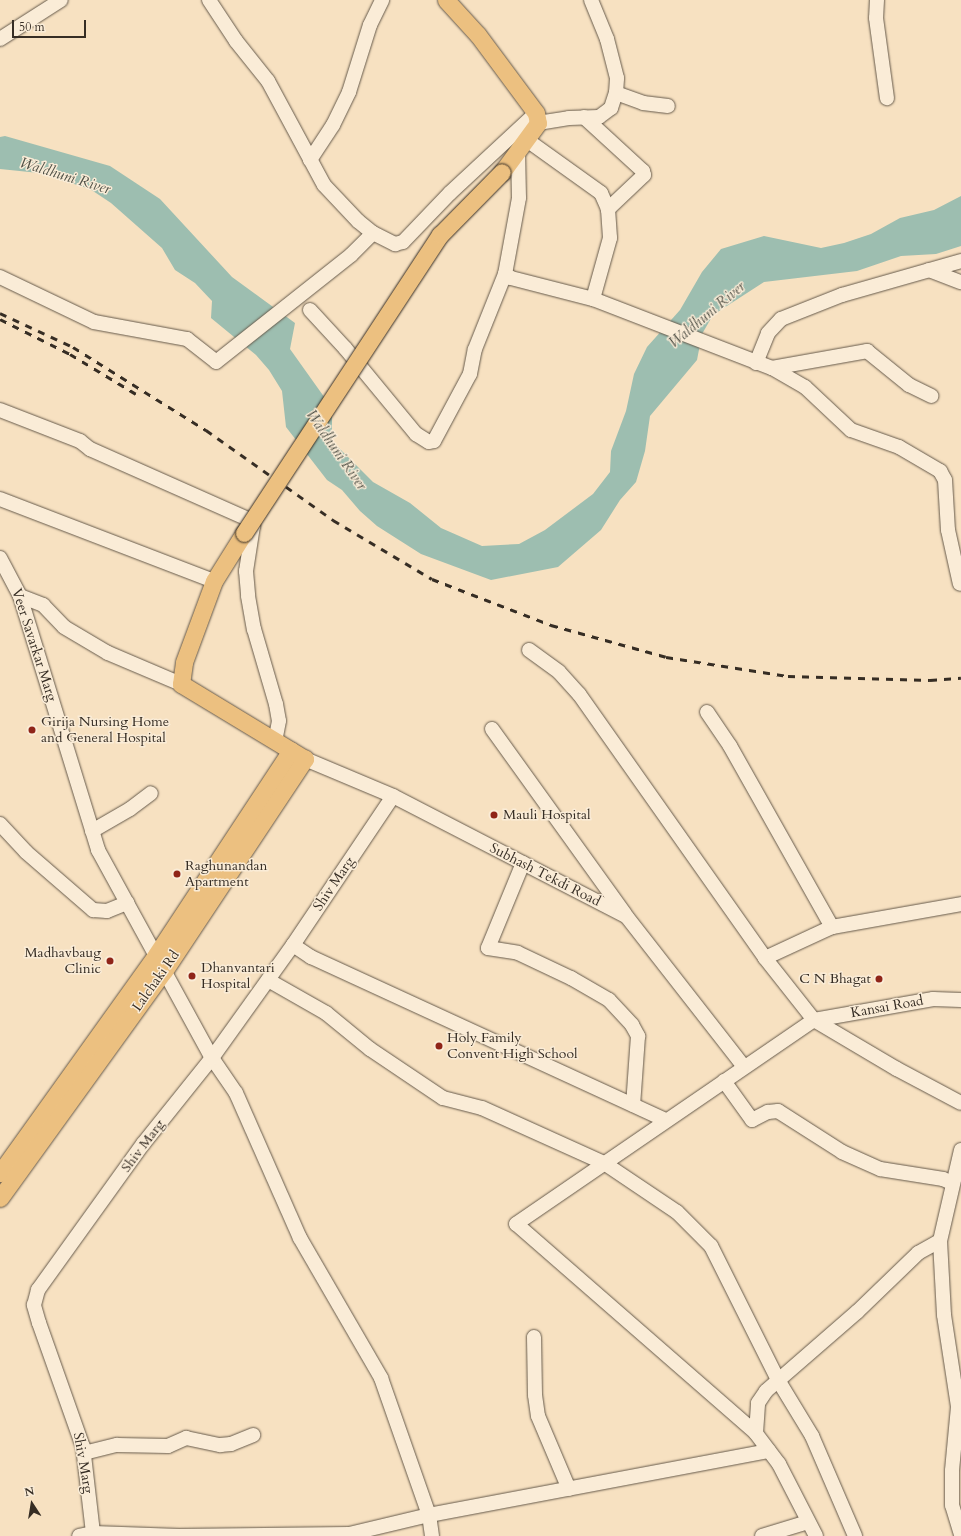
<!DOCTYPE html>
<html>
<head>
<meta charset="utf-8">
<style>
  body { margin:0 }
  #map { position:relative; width:961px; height:1536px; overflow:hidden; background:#f7e1c1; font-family:Cardo,serif }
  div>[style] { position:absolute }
  .water>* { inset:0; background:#9dbeb0 }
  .roads { filter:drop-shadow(0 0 1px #665a4b) drop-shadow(0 0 1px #665a4b) }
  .minor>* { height:14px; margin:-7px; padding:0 7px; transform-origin:7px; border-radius:7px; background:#faecd7 }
  .major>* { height:17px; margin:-8.5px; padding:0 8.5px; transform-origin:8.5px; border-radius:8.5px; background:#ecc080 }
  .rail>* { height:3px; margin-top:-1.5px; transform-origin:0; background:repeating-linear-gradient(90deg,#362d24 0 7px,transparent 0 14px) }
  .bridges { filter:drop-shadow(0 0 1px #362d24) drop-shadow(0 0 1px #362d24) }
  .major-bridge>* { height:17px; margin:-8.5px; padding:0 8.5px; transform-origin:8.5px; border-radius:8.5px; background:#ecc080 }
  .dots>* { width:11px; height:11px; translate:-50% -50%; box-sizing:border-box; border:2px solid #faecd7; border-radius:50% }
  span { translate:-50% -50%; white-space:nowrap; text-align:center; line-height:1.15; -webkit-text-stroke:3px #faecd7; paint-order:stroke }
  .street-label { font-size:14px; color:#362d24 }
  .poi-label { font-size:14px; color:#362d24 }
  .left { translate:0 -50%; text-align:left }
  .right { translate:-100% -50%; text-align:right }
  .water-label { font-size:15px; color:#505147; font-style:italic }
  .north { position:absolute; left:12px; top:1484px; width:40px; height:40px; -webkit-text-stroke:3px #faecd7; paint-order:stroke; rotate:348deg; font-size:11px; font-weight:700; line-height:16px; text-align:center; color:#362d24 }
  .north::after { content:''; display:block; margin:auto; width:14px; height:18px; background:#362d24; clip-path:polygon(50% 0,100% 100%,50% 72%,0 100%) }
  .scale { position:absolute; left:12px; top:20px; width:74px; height:18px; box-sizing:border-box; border:2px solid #362d24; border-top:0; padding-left:5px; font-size:12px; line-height:14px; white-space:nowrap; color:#362d24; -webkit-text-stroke:3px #faecd7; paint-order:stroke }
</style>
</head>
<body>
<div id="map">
  <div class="water">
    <div style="clip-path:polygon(5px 136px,110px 166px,160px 199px,232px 277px,295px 323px,290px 349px,332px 408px,332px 441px,373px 482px,410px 503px,441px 528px,482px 546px,519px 544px,545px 530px,593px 494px,610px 472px,611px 451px,626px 411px,634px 374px,647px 347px,680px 310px,702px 272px,721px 249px,764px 236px,821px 248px,844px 243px,871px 234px,900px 218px,934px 210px,961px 196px,961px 246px,936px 254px,901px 256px,857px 271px,764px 282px,713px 315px,702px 334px,697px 360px,650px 416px,645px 451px,636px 482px,620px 500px,601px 530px,558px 567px,491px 580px,421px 554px,377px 526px,360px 511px,342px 490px,327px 480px,286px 427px,282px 391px,269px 370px,256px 355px,211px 318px,212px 301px,195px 283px,175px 270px,162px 248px,111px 203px,90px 189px,39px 173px,0 169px,0 137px)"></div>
  </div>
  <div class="roads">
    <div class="minor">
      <div style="left:209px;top:0;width:49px;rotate:56.6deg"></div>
      <div style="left:236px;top:41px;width:51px;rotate:51.3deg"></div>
      <div style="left:268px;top:81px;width:118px;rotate:61.7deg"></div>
      <div style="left:324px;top:185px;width:50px;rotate:46.6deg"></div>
      <div style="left:358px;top:221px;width:19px;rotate:39deg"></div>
      <div style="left:373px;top:233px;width:25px;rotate:27deg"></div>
      <div style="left:395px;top:244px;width:8px;rotate:-14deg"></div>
      <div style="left:403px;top:242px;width:68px;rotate:-46.2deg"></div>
      <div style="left:450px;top:193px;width:117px;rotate:-42.9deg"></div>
      <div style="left:877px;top:0;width:18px;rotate:93deg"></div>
      <div style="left:876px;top:18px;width:81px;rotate:82.2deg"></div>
      <div style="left:0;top:39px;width:72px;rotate:-32.6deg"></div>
      <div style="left:616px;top:93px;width:29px;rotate:20deg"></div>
      <div style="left:643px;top:103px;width:25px;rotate:7deg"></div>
      <div style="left:584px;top:117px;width:80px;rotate:42.5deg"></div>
      <div style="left:643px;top:171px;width:4px;rotate:76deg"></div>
      <div style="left:644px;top:175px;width:50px;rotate:136.6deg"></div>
      <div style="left:608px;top:209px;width:29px;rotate:86deg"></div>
      <div style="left:610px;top:238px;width:63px;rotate:105.6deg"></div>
      <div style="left:538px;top:123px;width:31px;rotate:-9deg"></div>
      <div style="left:569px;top:118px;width:30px;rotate:-2deg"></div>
      <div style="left:599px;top:117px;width:15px;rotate:-37deg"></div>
      <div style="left:611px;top:108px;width:16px;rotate:-72deg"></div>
      <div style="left:616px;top:93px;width:15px;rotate:-86deg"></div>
      <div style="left:617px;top:78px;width:40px;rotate:-104.4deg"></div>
      <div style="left:607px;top:39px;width:42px;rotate:-112.3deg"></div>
      <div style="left:527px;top:140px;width:91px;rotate:35.6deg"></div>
      <div style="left:601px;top:193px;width:17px;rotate:66deg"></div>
      <div style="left:518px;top:151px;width:47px;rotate:88.8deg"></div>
      <div style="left:519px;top:198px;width:77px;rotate:100.4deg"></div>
      <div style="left:505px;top:274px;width:7px;rotate:34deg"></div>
      <div style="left:511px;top:278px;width:85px;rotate:14.4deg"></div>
      <div style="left:593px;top:299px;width:192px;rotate:21.1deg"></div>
      <div style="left:772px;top:368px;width:38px;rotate:30deg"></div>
      <div style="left:805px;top:387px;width:63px;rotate:43.1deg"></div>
      <div style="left:851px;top:430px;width:51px;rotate:19.5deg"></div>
      <div style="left:899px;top:447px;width:48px;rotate:30.3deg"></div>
      <div style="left:940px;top:471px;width:10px;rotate:61deg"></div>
      <div style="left:945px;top:480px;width:50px;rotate:86.6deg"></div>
      <div style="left:948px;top:530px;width:55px;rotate:77.5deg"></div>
      <div style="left:310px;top:160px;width:42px;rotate:-56.7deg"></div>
      <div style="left:333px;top:125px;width:37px;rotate:-64deg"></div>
      <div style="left:349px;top:92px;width:70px;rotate:-72.6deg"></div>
      <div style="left:370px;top:25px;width:28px;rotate:-64deg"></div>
      <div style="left:929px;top:270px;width:34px;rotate:21deg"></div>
      <div style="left:0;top:277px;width:104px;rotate:25.6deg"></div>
      <div style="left:94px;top:322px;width:95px;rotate:10.4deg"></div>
      <div style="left:187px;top:339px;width:37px;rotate:38deg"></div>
      <div style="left:216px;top:362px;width:172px;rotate:-38.4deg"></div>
      <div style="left:351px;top:255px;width:31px;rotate:-45deg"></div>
      <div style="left:310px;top:310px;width:52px;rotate:47.4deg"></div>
      <div style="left:345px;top:348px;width:112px;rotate:50.5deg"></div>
      <div style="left:416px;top:434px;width:15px;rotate:32deg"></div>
      <div style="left:429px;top:442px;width:5px;rotate:-11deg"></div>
      <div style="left:434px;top:441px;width:76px;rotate:-61.8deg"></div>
      <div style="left:470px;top:374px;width:25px;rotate:-79deg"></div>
      <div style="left:475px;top:349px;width:81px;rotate:-68.2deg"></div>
      <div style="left:756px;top:363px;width:32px;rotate:-68deg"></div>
      <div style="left:768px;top:333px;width:19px;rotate:-47deg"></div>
      <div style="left:781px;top:319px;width:66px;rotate:-21.5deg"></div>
      <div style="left:842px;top:295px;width:124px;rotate:-15.9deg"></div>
      <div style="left:772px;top:368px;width:97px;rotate:-10.1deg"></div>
      <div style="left:867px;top:351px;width:54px;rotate:39deg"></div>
      <div style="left:909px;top:385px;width:25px;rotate:26deg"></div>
      <div style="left:0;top:410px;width:86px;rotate:21.2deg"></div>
      <div style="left:80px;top:441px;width:13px;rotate:39deg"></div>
      <div style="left:90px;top:449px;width:173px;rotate:23.9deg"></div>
      <div style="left:248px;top:519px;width:9px;rotate:54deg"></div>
      <div style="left:253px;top:526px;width:46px;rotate:98.8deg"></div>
      <div style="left:246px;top:571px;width:25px;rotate:85deg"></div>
      <div style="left:248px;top:596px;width:34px;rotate:80deg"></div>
      <div style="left:254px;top:629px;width:78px;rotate:73.7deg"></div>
      <div style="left:276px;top:704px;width:17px;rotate:80deg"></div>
      <div style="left:279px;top:721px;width:20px;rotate:101deg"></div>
      <div style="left:0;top:499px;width:229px;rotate:21deg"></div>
      <div style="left:0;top:558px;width:43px;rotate:62.2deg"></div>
      <div style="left:20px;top:596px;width:266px;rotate:72.9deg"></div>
      <div style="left:98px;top:850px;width:237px;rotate:61.3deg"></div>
      <div style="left:212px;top:1058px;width:42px;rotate:55.6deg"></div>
      <div style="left:236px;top:1093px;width:158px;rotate:66.2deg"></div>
      <div style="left:300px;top:1238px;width:162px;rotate:59.9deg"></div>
      <div style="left:381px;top:1378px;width:145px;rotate:70.7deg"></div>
      <div style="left:429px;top:1515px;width:82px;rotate:166.6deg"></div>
      <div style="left:349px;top:1534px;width:170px;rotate:179.3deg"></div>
      <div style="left:179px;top:1536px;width:86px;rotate:-178deg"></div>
      <div style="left:93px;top:1533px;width:14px;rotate:168deg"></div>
      <div style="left:20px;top:596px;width:25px;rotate:21deg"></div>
      <div style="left:43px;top:605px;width:30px;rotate:46deg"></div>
      <div style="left:64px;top:627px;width:51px;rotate:30.6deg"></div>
      <div style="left:108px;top:653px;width:79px;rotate:23deg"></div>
      <div style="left:529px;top:650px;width:37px;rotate:36deg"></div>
      <div style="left:559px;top:672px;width:30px;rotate:48deg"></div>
      <div style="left:579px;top:694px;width:323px;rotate:54.8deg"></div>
      <div style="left:765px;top:958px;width:79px;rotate:51.7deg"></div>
      <div style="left:814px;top:1020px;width:96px;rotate:30.6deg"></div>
      <div style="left:897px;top:1069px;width:72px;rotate:28deg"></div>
      <div style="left:707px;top:712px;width:41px;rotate:55.9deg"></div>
      <div style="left:730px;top:746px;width:208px;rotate:60.6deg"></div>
      <div style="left:492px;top:729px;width:228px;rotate:54.3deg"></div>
      <div style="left:305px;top:759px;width:95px;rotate:22.8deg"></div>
      <div style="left:393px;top:796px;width:263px;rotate:27.3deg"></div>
      <div style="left:627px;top:917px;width:190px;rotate:52deg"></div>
      <div style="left:0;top:824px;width:38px;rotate:47deg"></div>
      <div style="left:26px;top:852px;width:89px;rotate:40.9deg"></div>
      <div style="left:93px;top:910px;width:14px;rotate:4deg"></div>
      <div style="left:107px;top:911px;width:22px;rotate:-22deg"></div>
      <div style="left:92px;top:831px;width:44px;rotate:-30.1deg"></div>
      <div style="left:130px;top:809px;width:26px;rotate:-37deg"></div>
      <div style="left:523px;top:863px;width:92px;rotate:112.4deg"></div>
      <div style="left:488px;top:948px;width:30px;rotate:9deg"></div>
      <div style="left:518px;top:953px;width:59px;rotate:25.3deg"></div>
      <div style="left:571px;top:978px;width:44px;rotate:30.1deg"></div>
      <div style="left:609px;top:1000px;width:34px;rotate:47deg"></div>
      <div style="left:632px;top:1025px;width:13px;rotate:61deg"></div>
      <div style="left:638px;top:1036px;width:69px;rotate:94.1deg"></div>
      <div style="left:293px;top:945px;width:22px;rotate:34deg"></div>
      <div style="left:311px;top:957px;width:391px;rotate:24.7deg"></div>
      <div style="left:765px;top:958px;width:74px;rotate:-24.8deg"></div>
      <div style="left:832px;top:927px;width:131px;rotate:-10.1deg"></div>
      <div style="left:268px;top:980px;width:67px;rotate:29.6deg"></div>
      <div style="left:326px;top:1013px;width:57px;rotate:39.3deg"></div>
      <div style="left:370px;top:1049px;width:88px;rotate:33.9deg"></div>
      <div style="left:443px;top:1098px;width:40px;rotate:14.4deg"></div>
      <div style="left:482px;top:1108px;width:134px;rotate:24.3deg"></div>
      <div style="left:604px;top:1163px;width:88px;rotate:33.9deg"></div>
      <div style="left:677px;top:1212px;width:48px;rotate:45deg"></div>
      <div style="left:711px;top:1246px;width:150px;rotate:63.4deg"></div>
      <div style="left:778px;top:1380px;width:66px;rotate:58.7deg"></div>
      <div style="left:812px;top:1436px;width:109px;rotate:66.7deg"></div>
      <div style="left:724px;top:1081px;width:48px;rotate:54.3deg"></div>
      <div style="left:752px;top:1120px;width:18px;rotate:-27deg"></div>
      <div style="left:768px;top:1112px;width:10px;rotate:-6deg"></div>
      <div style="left:778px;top:1111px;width:76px;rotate:32.6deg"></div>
      <div style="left:842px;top:1152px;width:42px;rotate:24.1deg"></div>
      <div style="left:880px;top:1169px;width:64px;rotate:9deg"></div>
      <div style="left:943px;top:1179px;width:10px;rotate:24deg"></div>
      <div style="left:961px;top:1150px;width:93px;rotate:103deg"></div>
      <div style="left:940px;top:1241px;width:74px;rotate:86.9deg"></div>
      <div style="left:944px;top:1315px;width:93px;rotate:81.3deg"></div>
      <div style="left:958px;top:1407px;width:64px;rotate:95.4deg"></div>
      <div style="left:952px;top:1471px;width:34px;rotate:90deg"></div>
      <div style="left:952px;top:1505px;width:31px;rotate:73deg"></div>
      <div style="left:534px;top:1337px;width:58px;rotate:89deg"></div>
      <div style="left:535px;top:1395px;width:21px;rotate:82deg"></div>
      <div style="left:538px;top:1416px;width:79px;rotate:67deg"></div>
      <div style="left:756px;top:1433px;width:30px;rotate:-86deg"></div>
      <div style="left:758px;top:1403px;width:14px;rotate:-56deg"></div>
      <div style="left:766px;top:1391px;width:121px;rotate:-41deg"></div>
      <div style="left:857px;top:1312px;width:85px;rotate:-44deg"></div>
      <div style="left:918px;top:1253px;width:25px;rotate:-29deg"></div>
      <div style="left:84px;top:1453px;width:34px;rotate:-14deg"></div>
      <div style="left:117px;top:1445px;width:51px;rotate:1.1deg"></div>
      <div style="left:168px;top:1446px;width:20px;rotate:-24deg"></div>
      <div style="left:186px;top:1438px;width:35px;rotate:12deg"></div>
      <div style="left:220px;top:1445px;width:11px;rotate:-5deg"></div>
      <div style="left:231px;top:1444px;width:24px;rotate:-22deg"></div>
      <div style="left:93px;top:1533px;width:87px;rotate:-96.6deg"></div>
      <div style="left:83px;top:1447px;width:132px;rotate:-109.5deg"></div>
      <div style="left:39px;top:1323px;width:19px;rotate:-106deg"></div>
      <div style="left:34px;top:1305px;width:16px;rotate:-75deg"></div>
      <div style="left:38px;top:1290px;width:180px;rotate:-54.3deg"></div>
      <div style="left:143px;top:1144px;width:110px;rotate:-51.3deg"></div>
      <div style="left:212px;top:1058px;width:139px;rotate:-54.4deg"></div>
      <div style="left:293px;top:945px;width:179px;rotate:-56.1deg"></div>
      <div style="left:432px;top:1536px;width:21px;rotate:-98deg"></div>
      <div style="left:429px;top:1515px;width:346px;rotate:-10.7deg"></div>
      <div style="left:762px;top:1536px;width:48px;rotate:-16.9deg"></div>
      <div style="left:816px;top:1536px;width:81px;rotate:-117.2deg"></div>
      <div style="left:779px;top:1464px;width:39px;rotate:-127deg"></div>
      <div style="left:756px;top:1433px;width:318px;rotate:-138.9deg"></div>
      <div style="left:516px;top:1224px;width:361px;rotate:-34.4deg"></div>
      <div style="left:814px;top:1020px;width:121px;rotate:-10deg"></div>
      <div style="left:933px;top:999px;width:28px;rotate:2deg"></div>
    </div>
    <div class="major">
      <div style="left:446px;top:0;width:47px;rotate:47.6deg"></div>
      <div style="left:478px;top:35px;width:97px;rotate:53.4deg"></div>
      <div style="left:536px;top:113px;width:10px;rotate:79deg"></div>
      <div style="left:538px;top:123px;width:61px;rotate:126.3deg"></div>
      <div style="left:0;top:1173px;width:268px;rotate:-54.4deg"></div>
      <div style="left:156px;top:955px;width:245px;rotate:-56.6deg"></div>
      <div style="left:0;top:1198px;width:280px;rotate:-54.2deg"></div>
      <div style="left:164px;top:971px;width:255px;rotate:-56.4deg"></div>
      <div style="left:305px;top:759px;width:145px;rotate:-148.8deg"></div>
      <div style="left:181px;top:684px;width:22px;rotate:-82deg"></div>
      <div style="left:184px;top:662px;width:86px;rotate:-69.7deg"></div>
      <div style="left:214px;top:581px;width:57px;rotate:-58deg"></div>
    </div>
  </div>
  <div class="rail">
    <div style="left:0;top:313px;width:81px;rotate:25deg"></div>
    <div style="left:73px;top:347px;width:157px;rotate:32deg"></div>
    <div style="left:206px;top:430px;width:156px;rotate:35.3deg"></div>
    <div style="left:333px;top:520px;width:115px;rotate:30.8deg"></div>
    <div style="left:432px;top:579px;width:128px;rotate:21.1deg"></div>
    <div style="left:551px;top:625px;width:119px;rotate:15.5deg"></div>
    <div style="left:666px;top:657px;width:123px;rotate:8.9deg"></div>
    <div style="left:788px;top:676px;width:142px;rotate:1.6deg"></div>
    <div style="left:930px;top:680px;width:31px;rotate:-4deg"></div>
    <div style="left:0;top:319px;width:78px;rotate:26.6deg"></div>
    <div style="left:70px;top:354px;width:77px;rotate:31.2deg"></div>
  </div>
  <div class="bridges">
    <div class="major-bridge">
      <div style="left:244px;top:533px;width:357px;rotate:-56.7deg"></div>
      <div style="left:440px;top:235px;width:88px;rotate:-45.5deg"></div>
    </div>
  </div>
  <div class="dots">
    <div style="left:32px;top:730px;background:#8f2418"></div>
    <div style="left:494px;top:815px;background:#8f2418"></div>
    <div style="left:177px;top:874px;background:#8f2418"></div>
    <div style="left:110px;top:961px;background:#8f2418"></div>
    <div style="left:192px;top:976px;background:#8f2418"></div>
    <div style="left:879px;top:979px;background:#8f2418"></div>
    <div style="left:439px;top:1046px;background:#8f2418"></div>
  </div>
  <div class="street-label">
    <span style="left:34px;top:645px;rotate:72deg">Veer Savarkar Marg</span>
    <span style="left:545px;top:875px;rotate:27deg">Subhash Tekdi Road</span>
    <span style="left:334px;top:884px;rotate:-56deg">Shiv Marg</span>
    <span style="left:156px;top:981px;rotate:-55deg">Lalchaki Rd</span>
    <span style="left:887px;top:1007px;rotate:-10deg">Kansai Road</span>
    <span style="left:143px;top:1146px;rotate:-53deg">Shiv Marg</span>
    <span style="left:83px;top:1463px;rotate:80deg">Shiv Marg</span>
  </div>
  <div class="poi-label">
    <span class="left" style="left:41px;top:730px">Girija Nursing Home<br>and General Hospital</span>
    <span class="left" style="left:503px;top:815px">Mauli Hospital</span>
    <span class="left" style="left:185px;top:874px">Raghunandan<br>Apartment</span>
    <span class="right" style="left:101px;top:961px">Madhavbaug<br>Clinic</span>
    <span class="left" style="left:201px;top:976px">Dhanvantari<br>Hospital</span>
    <span class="right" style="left:871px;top:979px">C N Bhagat</span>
    <span class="left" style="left:447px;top:1046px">Holy Family<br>Convent High School</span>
  </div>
  <div class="water-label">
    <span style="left:65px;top:176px;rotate:17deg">Waldhuni River</span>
    <span style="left:707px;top:315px;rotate:-40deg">Waldhuni River</span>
    <span style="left:336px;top:450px;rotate:55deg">Waldhuni River</span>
  </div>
  <div class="north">N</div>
  <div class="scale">50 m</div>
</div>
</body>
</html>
